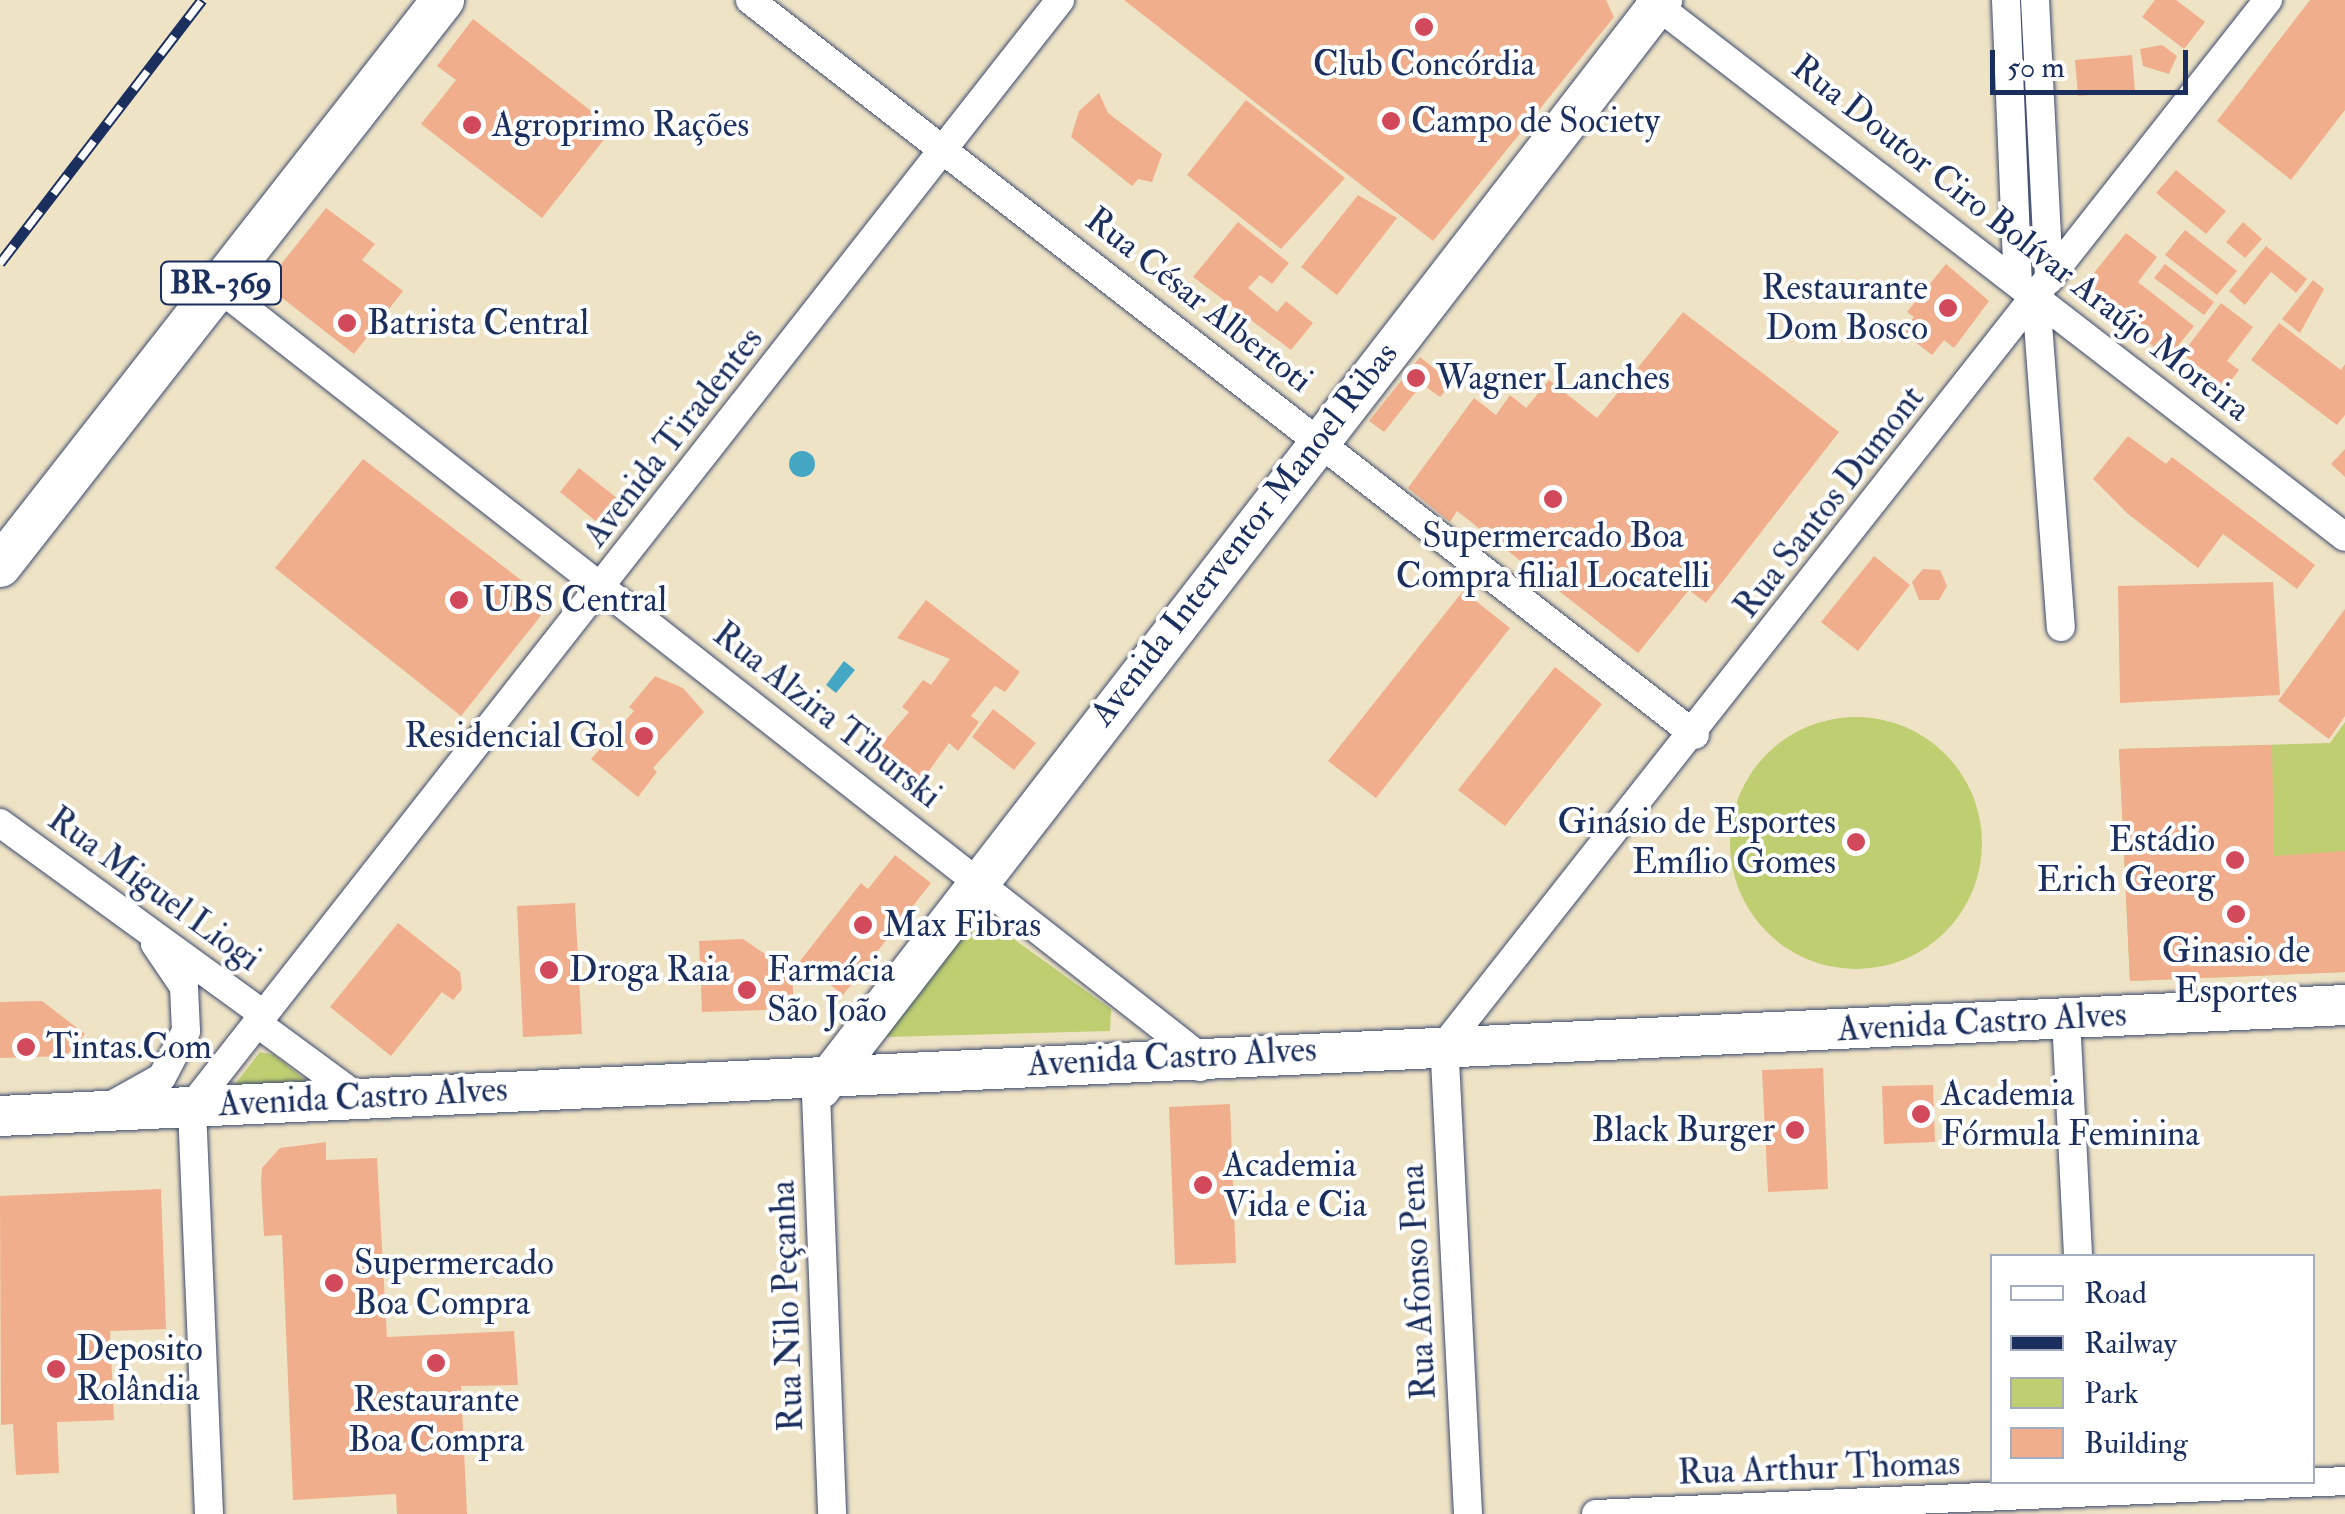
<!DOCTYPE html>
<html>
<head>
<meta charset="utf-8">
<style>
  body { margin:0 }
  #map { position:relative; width:2345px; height:1514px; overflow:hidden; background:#efe3c6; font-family:"IM FELL Double Pica",serif }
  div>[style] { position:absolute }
  .green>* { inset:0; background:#bece71 }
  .round { border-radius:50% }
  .water>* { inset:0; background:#44a7c4 }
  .building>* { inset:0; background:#f1ae8c }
  .roads { filter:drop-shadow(0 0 2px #3b4a6e) drop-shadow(0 0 2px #3b4a6e) }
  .street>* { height:28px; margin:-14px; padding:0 14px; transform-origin:14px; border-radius:14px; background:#fff }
  .secondary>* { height:40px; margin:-20px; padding:0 20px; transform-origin:20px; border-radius:20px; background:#fff }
  .primary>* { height:42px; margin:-21px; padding:0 21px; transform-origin:21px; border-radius:21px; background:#fff }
  .rail>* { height:11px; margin-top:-5.5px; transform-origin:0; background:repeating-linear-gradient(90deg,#fff 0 22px,#1b2f5e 0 44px); box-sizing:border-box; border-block:2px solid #1b2f5e }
  .dots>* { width:28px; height:28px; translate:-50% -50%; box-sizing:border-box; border:5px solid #fff; border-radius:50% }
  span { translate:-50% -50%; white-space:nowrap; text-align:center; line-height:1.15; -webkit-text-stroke:8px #fff; paint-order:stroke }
  .shield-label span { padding:2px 8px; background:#fff; border:2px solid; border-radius:8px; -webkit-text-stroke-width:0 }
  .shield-label { font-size:32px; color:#1b2f5e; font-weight:700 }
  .poi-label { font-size:35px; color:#1b2f5e }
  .left { translate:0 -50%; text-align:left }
  .right { translate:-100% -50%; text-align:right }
  .street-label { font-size:35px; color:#1b2f5e }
  .legend { position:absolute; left:1990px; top:1254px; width:325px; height:230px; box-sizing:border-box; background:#fff; border:2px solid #a4acbf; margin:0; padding:12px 18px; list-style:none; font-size:30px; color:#1b2f5e }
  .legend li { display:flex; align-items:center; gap:20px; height:50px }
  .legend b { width:50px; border:2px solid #a4acbf }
  .scale { position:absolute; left:1990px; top:50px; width:198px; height:45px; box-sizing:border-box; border:5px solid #1b2f5e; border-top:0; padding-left:12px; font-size:30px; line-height:35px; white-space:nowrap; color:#1b2f5e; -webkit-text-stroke:8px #fff; paint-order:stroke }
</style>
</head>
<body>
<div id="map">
  <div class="green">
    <div class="round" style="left:1730px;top:717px;width:252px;height:252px"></div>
    <div style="clip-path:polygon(2345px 722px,2345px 972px,2130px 981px,2119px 749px,2330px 743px)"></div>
    <div style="clip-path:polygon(976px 912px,1111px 1009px,1110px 1031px,887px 1037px,885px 1031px)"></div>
    <div style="clip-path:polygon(260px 1052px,274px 1055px,313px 1086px,229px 1092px)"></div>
  </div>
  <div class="water">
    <div class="round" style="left:789px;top:451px;width:26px;height:26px"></div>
    <div style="clip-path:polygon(844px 661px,855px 670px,836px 693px,826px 685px)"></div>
  </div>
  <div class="building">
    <div style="clip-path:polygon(1124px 0,1606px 0,1614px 17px,1433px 241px)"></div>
    <div style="clip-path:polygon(2155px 0,2176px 0,2205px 22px,2184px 49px,2142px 17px)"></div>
    <div style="clip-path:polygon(2310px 0,2345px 0,2345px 110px,2291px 180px,2217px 121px)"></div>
    <div style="clip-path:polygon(473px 19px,613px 128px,542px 218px,421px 124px,456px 80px,437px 66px)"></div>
    <div style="clip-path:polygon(2162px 45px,2177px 56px,2169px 74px,2143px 66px,2140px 49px)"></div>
    <div style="clip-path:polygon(2132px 55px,2135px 91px,2078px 96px,2075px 60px)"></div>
    <div style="clip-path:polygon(1099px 93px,1108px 113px,1162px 154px,1152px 182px,1138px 179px,1132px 186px,1071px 137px,1079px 111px)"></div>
    <div style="clip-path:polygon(1246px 100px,1345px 178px,1281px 249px,1187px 175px)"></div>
    <div style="clip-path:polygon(2176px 170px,2226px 211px,2206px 234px,2156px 193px)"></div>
    <div style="clip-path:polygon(1358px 195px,1397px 218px,1337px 295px,1301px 267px)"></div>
    <div style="clip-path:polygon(326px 208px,375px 244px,362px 260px,403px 291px,354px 354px,272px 290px,270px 278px)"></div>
    <div style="clip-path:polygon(1238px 222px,1289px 263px,1272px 284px,1260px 275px,1248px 288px,1277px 312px,1286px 301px,1313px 323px,1291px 350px,1193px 277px)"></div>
    <div style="clip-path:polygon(2243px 222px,2262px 239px,2245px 258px,2226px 242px)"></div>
    <div style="clip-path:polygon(2185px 230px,2237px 271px,2217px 295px,2165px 255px)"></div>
    <div style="clip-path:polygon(2126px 233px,2157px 257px,2138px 282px,2194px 326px,2168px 358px,2081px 289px)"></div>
    <div style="clip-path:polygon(2266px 246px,2307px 279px,2296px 293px,2271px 272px,2245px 305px,2229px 291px)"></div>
    <div style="clip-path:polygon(1946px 264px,1989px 301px,1954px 348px,1944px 340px,1932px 355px,1902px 332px,1914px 317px,1907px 312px)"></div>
    <div style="clip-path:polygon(2165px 264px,2214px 302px,2204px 315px,2154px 278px)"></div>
    <div style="clip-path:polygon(2313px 280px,2324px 289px,2300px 333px,2282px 319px)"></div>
    <div style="clip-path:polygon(2221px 303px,2253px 327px,2227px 361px,2239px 370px,2226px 387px,2182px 354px)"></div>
    <div style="clip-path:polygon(1683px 312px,1839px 432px,1706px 603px,1689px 590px,1638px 653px,1457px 511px,1450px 522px,1408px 488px,1474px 398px,1496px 415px,1510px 395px,1526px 408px,1549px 380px,1597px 418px)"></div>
    <div style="clip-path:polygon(2279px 323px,2341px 370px,2345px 364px,2345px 415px,2337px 425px,2251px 360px)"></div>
    <div style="clip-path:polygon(1420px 357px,1452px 383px,1440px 397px,1422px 384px,1384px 432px,1369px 421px)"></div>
    <div style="clip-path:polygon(2128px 436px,2166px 464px,2172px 457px,2315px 565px,2297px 589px,2223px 534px,2198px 568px,2128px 514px,2093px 479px)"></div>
    <div style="clip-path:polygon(2345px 449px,2345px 477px,2331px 464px)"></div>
    <div style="clip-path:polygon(363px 459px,551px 603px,461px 716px,275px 568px)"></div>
    <div style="clip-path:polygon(579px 468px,623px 503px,603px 527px,560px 492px)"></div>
    <div style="clip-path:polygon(1874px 556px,1910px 585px,1858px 651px,1821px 622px)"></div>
    <div style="clip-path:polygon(1923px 569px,1940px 570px,1947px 586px,1939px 600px,1919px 600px,1912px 582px)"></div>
    <div style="clip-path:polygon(2273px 582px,2280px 695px,2120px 703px,2118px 586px)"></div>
    <div style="clip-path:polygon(1463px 591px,1510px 628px,1376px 798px,1328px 761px)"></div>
    <div style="clip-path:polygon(926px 600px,1020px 672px,1005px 692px,995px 686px,971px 716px,979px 722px,958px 751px,949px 743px,923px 779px,880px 746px,909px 712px,902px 707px,923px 680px,931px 685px,950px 659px,897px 638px)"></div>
    <div style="clip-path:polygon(2345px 609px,2345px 716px,2329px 739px,2278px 701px)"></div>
    <div style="clip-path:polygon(1555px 667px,1602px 704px,1505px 826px,1458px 790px)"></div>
    <div style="clip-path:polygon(655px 676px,683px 688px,704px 712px,653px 768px,657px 772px,638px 797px,591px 759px,634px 711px,629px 707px)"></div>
    <div style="clip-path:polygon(993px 709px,1036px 743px,1014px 770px,972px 737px)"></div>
    <div style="clip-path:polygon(2272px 745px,2274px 856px,2345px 851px,2345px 972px,2130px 981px,2119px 749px)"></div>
    <div style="clip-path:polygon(895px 855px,931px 883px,843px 995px,800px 961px,861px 883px,868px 889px)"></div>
    <div style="clip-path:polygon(575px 903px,582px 1034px,523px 1037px,517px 906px)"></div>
    <div style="clip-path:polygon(398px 923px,460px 972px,462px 989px,453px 1000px,442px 992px,391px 1056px,330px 1007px)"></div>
    <div style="clip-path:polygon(743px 939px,792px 972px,794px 1009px,702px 1012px,699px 941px)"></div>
    <div style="clip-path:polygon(42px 1001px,85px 1034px,66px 1056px,0 1058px,0 1002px)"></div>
    <div style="clip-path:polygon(1823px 1068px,1828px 1189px,1768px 1192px,1762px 1070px)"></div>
    <div style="clip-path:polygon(1933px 1085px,1935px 1142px,1884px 1144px,1882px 1086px)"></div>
    <div style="clip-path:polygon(1230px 1104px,1236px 1263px,1175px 1265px,1169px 1107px)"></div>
    <div style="clip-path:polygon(326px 1142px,326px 1160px,377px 1158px,387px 1337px,514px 1331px,518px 1385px,461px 1386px,467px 1514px,397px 1514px,396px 1494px,293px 1500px,282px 1235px,264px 1236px,261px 1183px,262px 1168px,280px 1148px)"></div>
    <div style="clip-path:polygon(161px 1189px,166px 1329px,110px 1331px,114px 1420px,57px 1422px,59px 1473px,16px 1475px,13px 1424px,1px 1425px,0 1196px)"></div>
  </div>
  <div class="roads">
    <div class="street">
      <div style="left:750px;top:0;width:1197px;rotate:37.87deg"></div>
      <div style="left:1650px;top:0;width:878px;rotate:37.69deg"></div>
      <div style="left:2006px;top:0;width:283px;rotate:87.6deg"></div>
      <div style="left:2035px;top:0;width:280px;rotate:87.1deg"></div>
      <div style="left:218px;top:287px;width:1246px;rotate:38.09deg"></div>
      <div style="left:1199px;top:1056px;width:11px;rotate:85deg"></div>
      <div style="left:2036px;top:297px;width:331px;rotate:85.7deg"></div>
      <div style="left:0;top:823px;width:326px;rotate:36deg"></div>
      <div style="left:2066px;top:1018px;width:238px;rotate:87.1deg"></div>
      <div style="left:257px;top:1023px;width:132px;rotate:36.3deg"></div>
      <div style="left:816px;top:1094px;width:420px;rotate:87.8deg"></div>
      <div style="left:112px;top:1105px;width:57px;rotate:-29.2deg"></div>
      <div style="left:162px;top:1077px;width:52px;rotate:-62.4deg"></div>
      <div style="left:186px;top:1031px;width:44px;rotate:-92.6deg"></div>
      <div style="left:184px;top:987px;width:52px;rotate:-124deg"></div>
      <div style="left:209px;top:1514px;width:408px;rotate:-92.4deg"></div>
      <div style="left:192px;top:1106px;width:1406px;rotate:-51.87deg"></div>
      <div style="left:1468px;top:1514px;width:469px;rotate:-92.9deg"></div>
      <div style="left:1444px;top:1046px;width:1332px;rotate:-51.77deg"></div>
      <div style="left:1596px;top:1514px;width:750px;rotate:-2.52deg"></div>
    </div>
    <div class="secondary">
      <div style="left:820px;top:1089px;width:1377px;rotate:-52.29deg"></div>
      <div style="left:0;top:1116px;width:2348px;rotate:-2.71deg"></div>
    </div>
    <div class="primary">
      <div style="left:0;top:566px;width:719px;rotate:-51.95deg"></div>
    </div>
  </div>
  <div class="rail">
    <div style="left:0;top:263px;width:332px;rotate:-52.5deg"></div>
  </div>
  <div class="dots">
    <div style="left:1424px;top:27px;background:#d1495b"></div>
    <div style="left:1391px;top:121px;background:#d1495b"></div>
    <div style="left:472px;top:125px;background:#d1495b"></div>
    <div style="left:1948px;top:308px;background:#d1495b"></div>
    <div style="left:347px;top:323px;background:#d1495b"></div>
    <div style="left:1416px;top:378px;background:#d1495b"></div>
    <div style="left:1553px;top:499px;background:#d1495b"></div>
    <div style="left:459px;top:600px;background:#d1495b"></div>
    <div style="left:644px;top:736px;background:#d1495b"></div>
    <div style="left:1856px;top:842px;background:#d1495b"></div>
    <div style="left:2235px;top:860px;background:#d1495b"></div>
    <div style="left:2236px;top:914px;background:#d1495b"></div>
    <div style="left:863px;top:925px;background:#d1495b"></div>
    <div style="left:549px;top:970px;background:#d1495b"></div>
    <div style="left:747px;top:990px;background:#d1495b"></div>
    <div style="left:26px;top:1047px;background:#d1495b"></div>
    <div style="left:1921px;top:1114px;background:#d1495b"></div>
    <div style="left:1795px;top:1130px;background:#d1495b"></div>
    <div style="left:1203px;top:1185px;background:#d1495b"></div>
    <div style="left:334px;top:1283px;background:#d1495b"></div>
    <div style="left:436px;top:1363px;background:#d1495b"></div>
    <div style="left:56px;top:1369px;background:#d1495b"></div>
  </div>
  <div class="shield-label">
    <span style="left:221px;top:283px">BR-369</span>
  </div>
  <div class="poi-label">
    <span style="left:1424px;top:64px">Club Concórdia</span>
    <span class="left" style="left:1411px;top:121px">Campo de Society</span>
    <span class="left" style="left:492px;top:125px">Agroprimo Rações</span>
    <span class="right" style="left:1928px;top:308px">Restaurante<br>Dom Bosco</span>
    <span class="left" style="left:367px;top:323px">Batrista Central</span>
    <span class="left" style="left:1436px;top:378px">Wagner Lanches</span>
    <span style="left:1553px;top:556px">Supermercado Boa<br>Compra filial Locatelli</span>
    <span class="left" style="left:482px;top:600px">UBS Central</span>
    <span class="right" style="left:624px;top:736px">Residencial Gol</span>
    <span class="right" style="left:1836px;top:842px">Ginásio de Esportes<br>Emílio Gomes</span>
    <span class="right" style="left:2215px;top:860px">Estádio<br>Erich Georg</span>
    <span class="left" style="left:883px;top:925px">Max Fibras</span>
    <span style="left:2236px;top:971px">Ginasio de<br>Esportes</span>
    <span class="left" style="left:569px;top:970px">Droga Raia</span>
    <span class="left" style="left:767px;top:990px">Farmácia<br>São João</span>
    <span class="left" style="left:46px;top:1047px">Tintas.Com</span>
    <span class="left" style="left:1941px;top:1114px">Academia<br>Fórmula Feminina</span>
    <span class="right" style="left:1775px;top:1130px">Black Burger</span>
    <span class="left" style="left:1223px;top:1185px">Academia<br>Vida e Cia</span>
    <span class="left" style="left:354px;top:1283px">Supermercado<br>Boa Compra</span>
    <span class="left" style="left:76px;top:1369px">Deposito<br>Rolândia</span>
    <span style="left:436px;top:1420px">Restaurante<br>Boa Compra</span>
  </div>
  <div class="street-label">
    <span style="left:2021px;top:238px;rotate:38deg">Rua Doutor Ciro Bolívar Araújo Moreira</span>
    <span style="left:1199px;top:300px;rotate:38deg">Rua César Albertoti</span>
    <span style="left:673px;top:437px;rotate:-52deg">Avenida Tiradentes</span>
    <span style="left:1829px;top:502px;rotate:-52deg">Rua Santos Dumont</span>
    <span style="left:1244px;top:534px;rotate:-52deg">Avenida Interventor Manoel Ribas</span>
    <span style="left:827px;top:715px;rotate:38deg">Rua Alzira Tiburski</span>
    <span style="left:154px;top:889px;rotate:36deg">Rua Miguel Liogi</span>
    <span style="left:1982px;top:1022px;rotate:-3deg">Avenida Castro Alves</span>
    <span style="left:1172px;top:1057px;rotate:-3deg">Avenida Castro Alves</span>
    <span style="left:363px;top:1097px;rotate:-3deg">Avenida Castro Alves</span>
    <span style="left:1418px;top:1282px;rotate:-93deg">Rua Afonso Pena</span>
    <span style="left:787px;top:1306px;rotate:-92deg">Rua Nilo Peçanha</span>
    <span style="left:1819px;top:1468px;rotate:-2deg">Rua Arthur Thomas</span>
  </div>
  <ul class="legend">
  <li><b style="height:12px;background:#fff"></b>Road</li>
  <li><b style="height:12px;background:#1b2f5e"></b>Railway</li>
  <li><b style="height:28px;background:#bece71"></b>Park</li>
  <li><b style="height:28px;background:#f1ae8c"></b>Building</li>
  </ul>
  <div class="scale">50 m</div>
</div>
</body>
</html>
